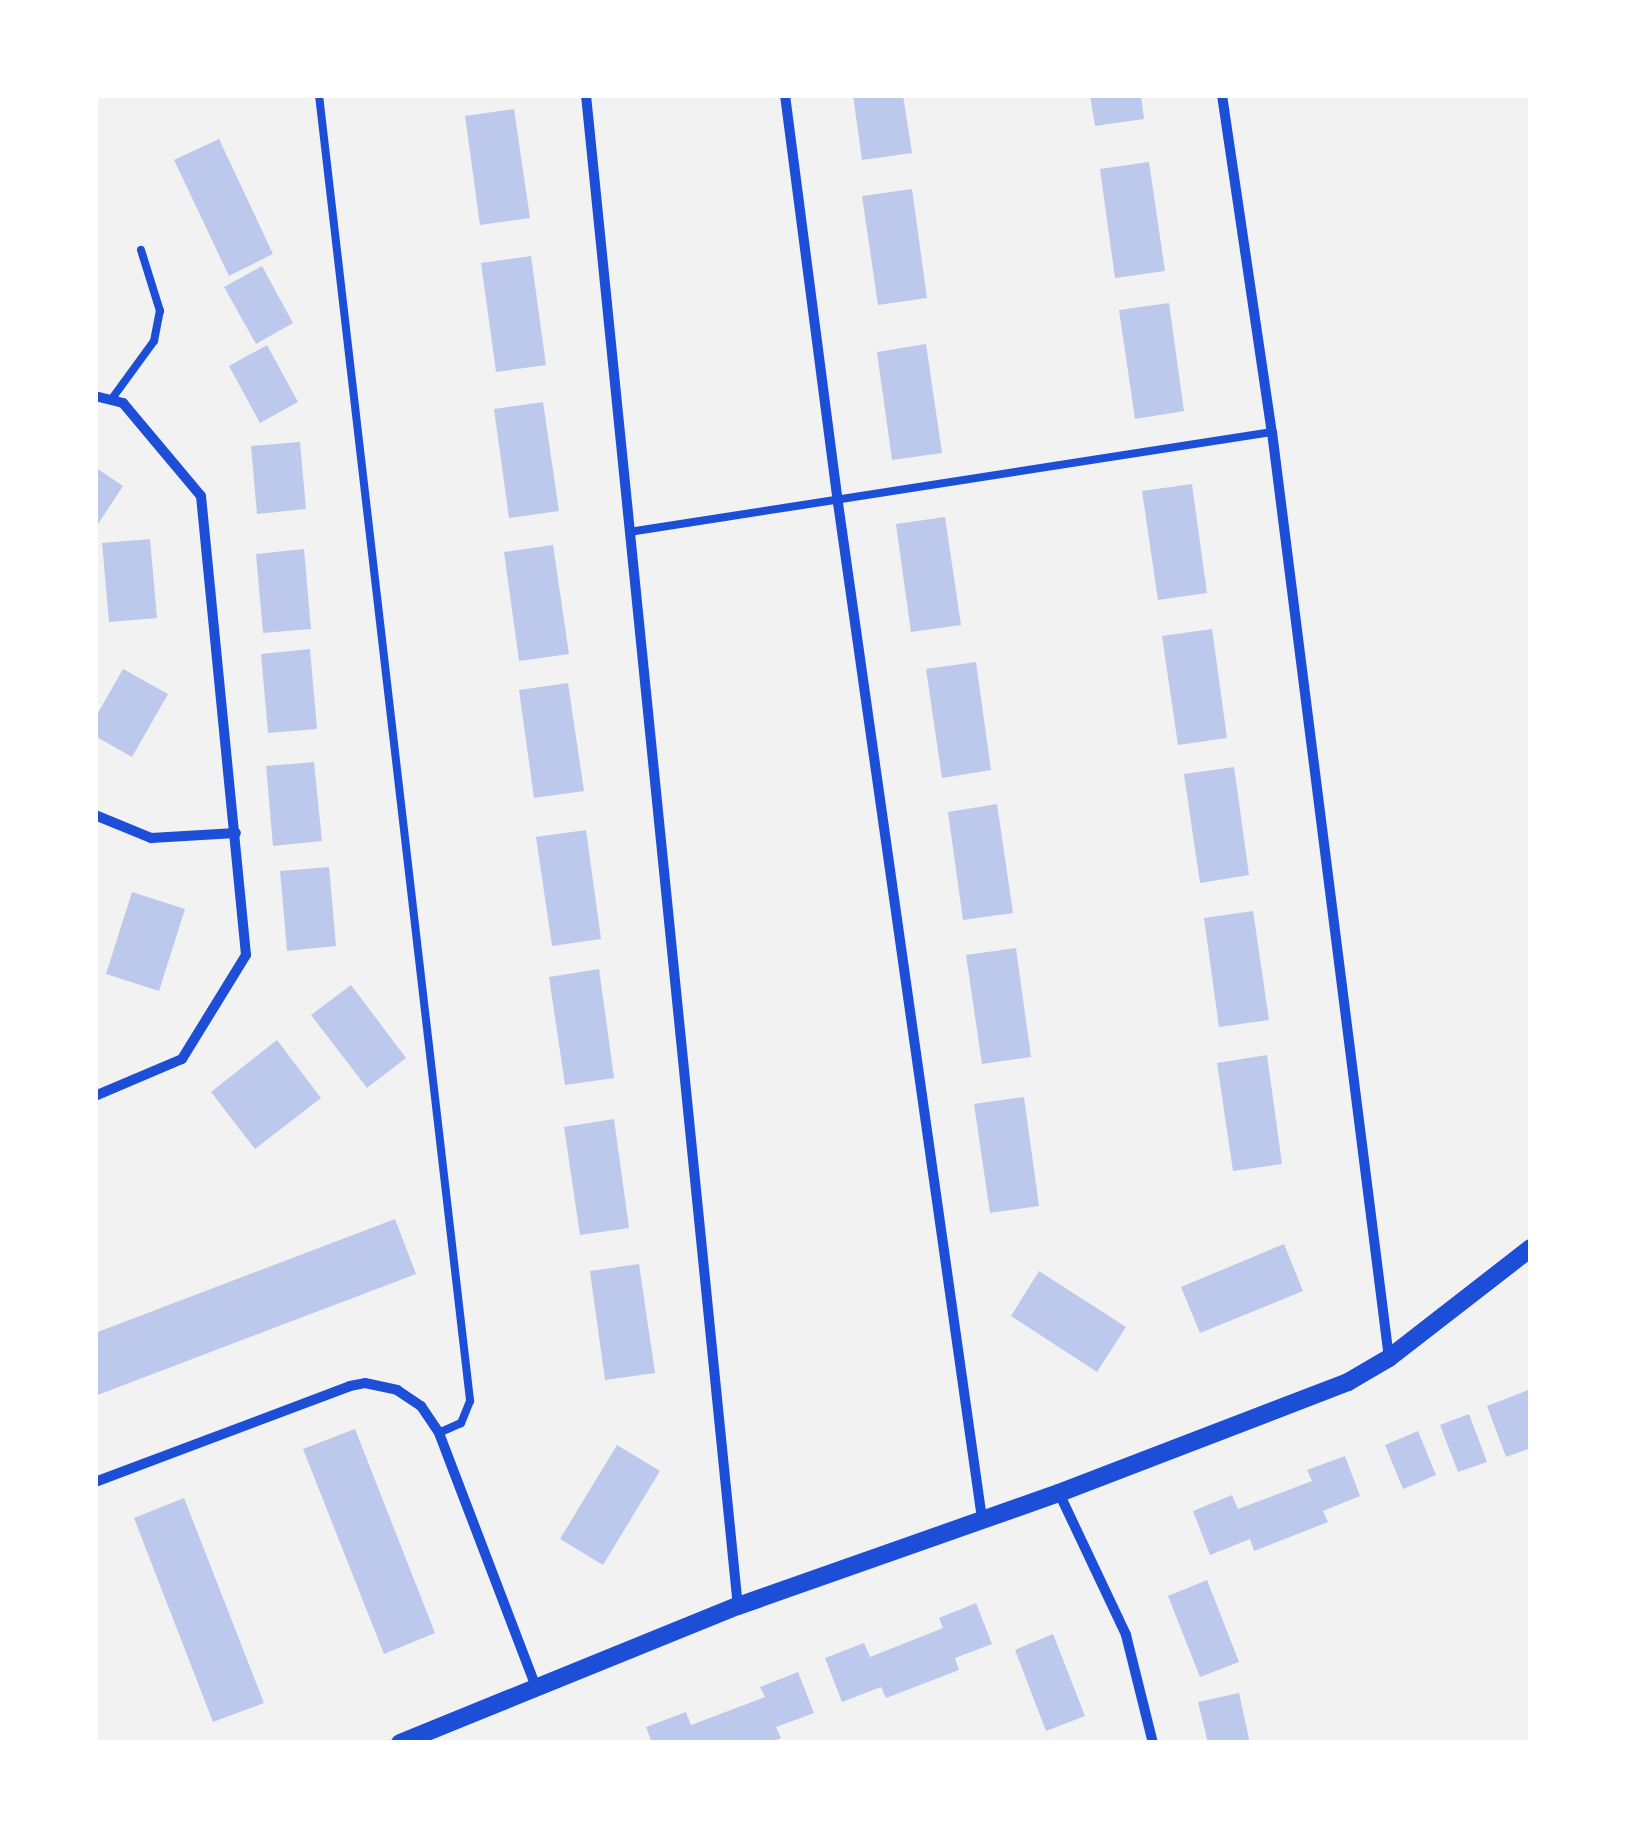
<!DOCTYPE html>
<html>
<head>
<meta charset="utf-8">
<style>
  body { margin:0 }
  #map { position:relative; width:1626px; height:1838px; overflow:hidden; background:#f2f2f2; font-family:"Fira Sans",sans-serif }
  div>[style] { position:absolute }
  .building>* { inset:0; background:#bdc9ec }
  .service>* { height:8px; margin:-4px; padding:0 4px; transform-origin:4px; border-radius:4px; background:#1d4ed8 }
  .minor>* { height:10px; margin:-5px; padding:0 5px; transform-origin:5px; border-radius:5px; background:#1d4ed8 }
  .tertiary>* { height:18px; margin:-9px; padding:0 9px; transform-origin:9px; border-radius:9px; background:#1d4ed8 }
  span { translate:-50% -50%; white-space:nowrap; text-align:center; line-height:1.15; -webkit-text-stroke:9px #fff; paint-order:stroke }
  .frame { position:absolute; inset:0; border:98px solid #fff; pointer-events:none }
</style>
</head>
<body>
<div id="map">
  <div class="building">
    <div style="clip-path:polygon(853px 95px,903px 95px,912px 153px,862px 160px)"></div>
    <div style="clip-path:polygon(1090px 95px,1141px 95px,1144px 119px,1095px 126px)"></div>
    <div style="clip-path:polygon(514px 109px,530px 218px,480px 225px,465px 116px)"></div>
    <div style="clip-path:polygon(219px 139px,273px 254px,229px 276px,174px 160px)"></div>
    <div style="clip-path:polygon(1149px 162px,1165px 271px,1115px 278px,1100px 169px)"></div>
    <div style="clip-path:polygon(912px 189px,927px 298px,878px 305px,862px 196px)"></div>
    <div style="clip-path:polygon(531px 256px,546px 365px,496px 372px,481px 263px)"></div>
    <div style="clip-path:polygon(262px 266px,293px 323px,256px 344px,224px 287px)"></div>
    <div style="clip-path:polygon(1169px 303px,1184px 411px,1135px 419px,1119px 310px)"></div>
    <div style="clip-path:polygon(926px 344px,942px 453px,892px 460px,877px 352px)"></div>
    <div style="clip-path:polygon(267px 345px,298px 402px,260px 423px,229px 366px)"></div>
    <div style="clip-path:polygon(543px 402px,559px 511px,509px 518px,494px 409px)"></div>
    <div style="clip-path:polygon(300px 442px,306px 509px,257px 514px,251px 446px)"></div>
    <div style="clip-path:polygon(95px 467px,123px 486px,98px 524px,95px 521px)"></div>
    <div style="clip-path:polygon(1192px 484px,1207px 593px,1158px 600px,1142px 491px)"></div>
    <div style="clip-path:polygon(945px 517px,961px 625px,911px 632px,896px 524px)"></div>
    <div style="clip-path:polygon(150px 539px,157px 618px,109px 622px,102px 543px)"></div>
    <div style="clip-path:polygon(553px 545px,569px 654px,519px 661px,504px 552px)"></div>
    <div style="clip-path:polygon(304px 549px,311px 629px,263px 633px,256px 554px)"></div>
    <div style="clip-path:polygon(1212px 629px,1227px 738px,1178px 745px,1162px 636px)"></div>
    <div style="clip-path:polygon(310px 649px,317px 729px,268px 733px,261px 654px)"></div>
    <div style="clip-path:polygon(976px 662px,991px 770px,942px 778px,926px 669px)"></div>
    <div style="clip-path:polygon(123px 669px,168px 694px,132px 757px,95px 736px,95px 718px)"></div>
    <div style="clip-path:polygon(568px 683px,584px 791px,534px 798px,519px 690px)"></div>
    <div style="clip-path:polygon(314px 762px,322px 841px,273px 846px,266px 766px)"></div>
    <div style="clip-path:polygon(1234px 767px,1249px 875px,1200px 883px,1184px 774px)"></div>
    <div style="clip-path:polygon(997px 804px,1013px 913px,963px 920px,948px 812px)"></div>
    <div style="clip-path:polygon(586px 830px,601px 939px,552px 946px,536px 837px)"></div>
    <div style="clip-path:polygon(329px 867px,336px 946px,287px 951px,280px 871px)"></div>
    <div style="clip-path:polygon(132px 892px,185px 909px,159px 991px,106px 974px)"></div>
    <div style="clip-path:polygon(1253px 911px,1269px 1020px,1219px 1027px,1204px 918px)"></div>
    <div style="clip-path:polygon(1016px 948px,1031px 1057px,982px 1064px,966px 955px)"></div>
    <div style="clip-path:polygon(599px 969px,614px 1078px,565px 1085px,549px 977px)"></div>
    <div style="clip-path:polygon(351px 985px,406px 1058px,367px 1088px,311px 1015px)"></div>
    <div style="clip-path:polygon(277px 1040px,321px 1098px,255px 1149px,211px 1092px)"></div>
    <div style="clip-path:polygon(1267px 1055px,1282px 1164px,1233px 1171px,1217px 1063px)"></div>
    <div style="clip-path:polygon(1024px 1097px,1039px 1206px,990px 1213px,974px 1104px)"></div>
    <div style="clip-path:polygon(614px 1119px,629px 1228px,580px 1235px,564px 1127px)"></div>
    <div style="clip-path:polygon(395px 1219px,416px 1274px,95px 1396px,95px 1333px)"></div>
    <div style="clip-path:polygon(1284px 1244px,1303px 1291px,1200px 1333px,1181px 1287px)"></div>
    <div style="clip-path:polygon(639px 1264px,655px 1373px,605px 1380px,590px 1271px)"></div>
    <div style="clip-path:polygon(1039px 1271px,1126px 1327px,1097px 1372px,1011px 1316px)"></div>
    <div style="clip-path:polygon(1531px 1389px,1531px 1448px,1506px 1457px,1487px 1406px)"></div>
    <div style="clip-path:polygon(1469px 1414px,1487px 1462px,1458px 1472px,1440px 1425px)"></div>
    <div style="clip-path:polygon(355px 1429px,435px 1633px,384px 1654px,303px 1449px)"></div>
    <div style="clip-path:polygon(1418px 1431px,1436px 1475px,1403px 1489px,1385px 1445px)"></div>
    <div style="clip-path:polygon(617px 1445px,660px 1471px,603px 1565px,560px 1539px)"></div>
    <div style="clip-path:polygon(1345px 1456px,1360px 1496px,1323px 1511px,1328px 1522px,1254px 1551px,1250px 1539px,1210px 1555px,1193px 1511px,1232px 1495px,1238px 1509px,1312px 1481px,1307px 1470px)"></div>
    <div style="clip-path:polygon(184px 1498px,264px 1703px,213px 1722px,134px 1518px)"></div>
    <div style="clip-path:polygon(1207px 1580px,1239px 1662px,1200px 1677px,1168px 1596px)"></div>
    <div style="clip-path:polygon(976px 1603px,992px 1644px,955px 1658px,959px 1670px,886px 1698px,881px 1687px,842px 1702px,825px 1658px,864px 1643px,870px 1657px,943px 1628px,939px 1618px)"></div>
    <div style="clip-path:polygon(1053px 1634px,1085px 1716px,1046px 1731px,1015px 1650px)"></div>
    <div style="clip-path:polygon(798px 1672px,814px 1713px,776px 1727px,781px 1738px,769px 1743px,652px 1743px,646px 1727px,686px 1712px,691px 1725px,765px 1697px,760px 1687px)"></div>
    <div style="clip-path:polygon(1239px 1693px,1250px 1743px,1208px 1743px,1198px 1702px)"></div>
  </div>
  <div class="service">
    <div style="left:319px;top:95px;width:1315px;rotate:83.4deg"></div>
    <div style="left:470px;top:1401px;width:24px;rotate:112deg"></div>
    <div style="left:461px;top:1423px;width:24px;rotate:156deg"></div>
    <div style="left:111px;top:400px;width:73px;rotate:-53.9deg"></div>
    <div style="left:154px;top:341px;width:31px;rotate:-79deg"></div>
    <div style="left:160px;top:311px;width:64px;rotate:-107.3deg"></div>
    <div style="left:629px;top:532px;width:651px;rotate:-8.84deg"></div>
  </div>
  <div class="minor">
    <div style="left:586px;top:95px;width:1519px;rotate:84.26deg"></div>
    <div style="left:785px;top:95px;width:411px;rotate:82.6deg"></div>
    <div style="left:838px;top:503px;width:1026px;rotate:81.93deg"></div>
    <div style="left:1222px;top:95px;width:341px;rotate:81.6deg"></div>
    <div style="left:1272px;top:432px;width:933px;rotate:82.8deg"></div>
    <div style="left:95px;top:396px;width:29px;rotate:14deg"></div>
    <div style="left:123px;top:403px;width:121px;rotate:50deg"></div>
    <div style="left:201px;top:496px;width:461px;rotate:84.4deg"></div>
    <div style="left:246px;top:955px;width:122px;rotate:121.6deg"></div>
    <div style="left:182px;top:1059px;width:95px;rotate:157deg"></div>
    <div style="left:95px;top:815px;width:61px;rotate:22.3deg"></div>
    <div style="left:151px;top:838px;width:85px;rotate:-3.4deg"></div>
    <div style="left:95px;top:1482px;width:272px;rotate:-20.6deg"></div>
    <div style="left:350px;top:1386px;width:15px;rotate:-11deg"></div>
    <div style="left:365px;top:1383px;width:33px;rotate:12deg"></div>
    <div style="left:397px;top:1390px;width:29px;rotate:34deg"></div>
    <div style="left:421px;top:1406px;width:32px;rotate:56deg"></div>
    <div style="left:439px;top:1433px;width:274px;rotate:69.1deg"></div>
    <div style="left:1059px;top:1493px;width:157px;rotate:64.7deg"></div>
    <div style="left:1126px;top:1635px;width:111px;rotate:76deg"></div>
  </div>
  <div class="tertiary">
    <div style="left:400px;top:1743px;width:365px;rotate:-22.1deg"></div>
    <div style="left:738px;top:1606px;width:340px;rotate:-19.4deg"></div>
    <div style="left:1059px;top:1493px;width:310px;rotate:-21deg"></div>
    <div style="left:1348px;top:1382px;width:48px;rotate:-30.3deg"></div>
    <div style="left:1389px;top:1358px;width:180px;rotate:-37.8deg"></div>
  </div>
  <div class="frame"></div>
</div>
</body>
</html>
